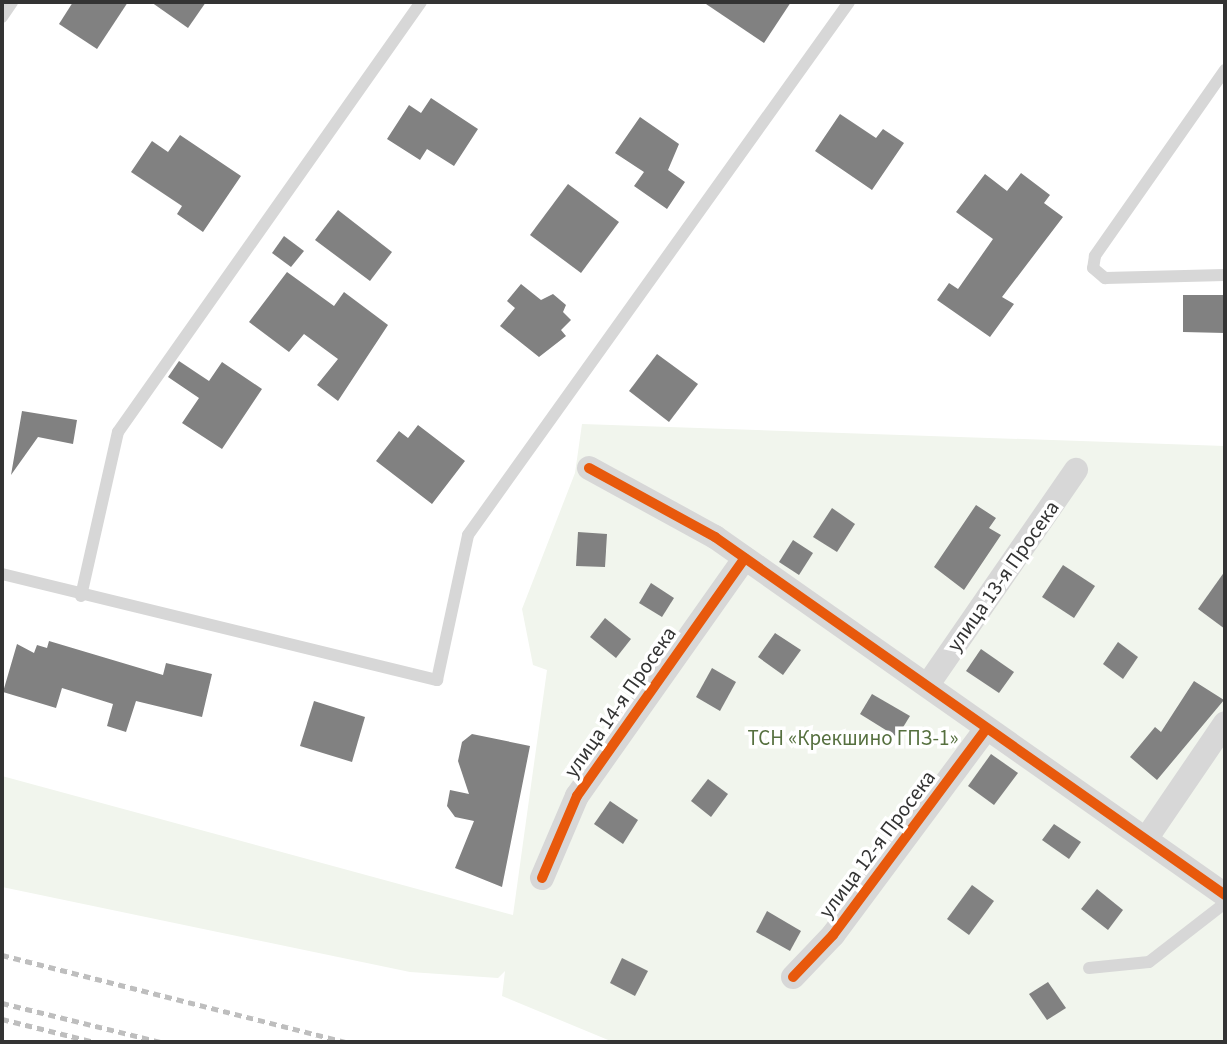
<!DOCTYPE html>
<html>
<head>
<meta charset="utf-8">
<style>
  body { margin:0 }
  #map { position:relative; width:1227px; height:1044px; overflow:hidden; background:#fff; font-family:"Source Sans 3",sans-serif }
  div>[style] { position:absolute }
  .green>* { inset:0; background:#f1f5ed }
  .building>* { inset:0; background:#818181 }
  .lane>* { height:12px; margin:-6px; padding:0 6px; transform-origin:6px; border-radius:6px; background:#d7d7d7 }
  .street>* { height:24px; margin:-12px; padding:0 12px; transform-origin:12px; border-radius:12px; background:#d7d7d7 }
  .rail>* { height:5px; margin-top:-2.5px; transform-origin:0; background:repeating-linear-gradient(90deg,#bebebe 0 7px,transparent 0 12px) }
  .cycleway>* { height:10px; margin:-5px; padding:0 5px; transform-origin:5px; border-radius:5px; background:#e8590c }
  span { translate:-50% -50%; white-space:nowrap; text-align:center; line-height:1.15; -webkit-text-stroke:7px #fff; paint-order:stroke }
  .street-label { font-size:21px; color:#333 }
  .park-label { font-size:21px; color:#56703f }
  .frame { position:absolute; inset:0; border:4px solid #333; pointer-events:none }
</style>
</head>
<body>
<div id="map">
  <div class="green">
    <div style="clip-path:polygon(582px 424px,1225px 446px,1225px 1042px,613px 1042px,502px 996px,505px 971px,498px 978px,410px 972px,2px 887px,2px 776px,513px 915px,547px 670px,533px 665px,522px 609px,575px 473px)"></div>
  </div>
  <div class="building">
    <div style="clip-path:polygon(73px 2px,128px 2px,97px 49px,59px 24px)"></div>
    <div style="clip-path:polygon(151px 2px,206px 2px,188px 28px)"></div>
    <div style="clip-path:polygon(703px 2px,791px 2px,764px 43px)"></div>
    <div style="clip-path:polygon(431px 98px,478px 129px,454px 166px,427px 149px,420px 160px,387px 139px,409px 105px,421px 113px)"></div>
    <div style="clip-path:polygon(840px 114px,876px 138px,883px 129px,904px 143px,872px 190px,815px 151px)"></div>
    <div style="clip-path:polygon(640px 117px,679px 144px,668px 170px,685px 182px,667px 209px,634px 186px,644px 172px,615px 153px)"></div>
    <div style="clip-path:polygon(180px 135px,241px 176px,203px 232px,177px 214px,182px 206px,131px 172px,152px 141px,168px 152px)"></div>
    <div style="clip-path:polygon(1021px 173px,1050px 195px,1044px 203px,1063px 217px,1002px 297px,1014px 304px,990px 337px,937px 300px,949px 283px,958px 289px,993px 239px,956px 212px,985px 174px,1007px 191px)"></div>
    <div style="clip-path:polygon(568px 184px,619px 222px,581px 273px,530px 235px)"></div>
    <div style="clip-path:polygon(338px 210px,392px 252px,370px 281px,315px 240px)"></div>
    <div style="clip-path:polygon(284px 236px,304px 251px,291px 267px,272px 253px)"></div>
    <div style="clip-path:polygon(287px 272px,334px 306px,344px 292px,388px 325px,338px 401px,317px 385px,338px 359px,304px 334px,289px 352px,249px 322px)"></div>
    <div style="clip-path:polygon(521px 284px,541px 300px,553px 294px,566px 305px,563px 312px,571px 320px,561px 330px,566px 336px,539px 357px,500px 326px,515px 308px,507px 301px)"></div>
    <div style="clip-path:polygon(1183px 295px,1225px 295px,1225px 333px,1183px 332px)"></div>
    <div style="clip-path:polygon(657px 354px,698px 384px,669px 422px,629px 391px)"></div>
    <div style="clip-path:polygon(179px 361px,209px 381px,222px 362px,262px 389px,222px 449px,182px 423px,199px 398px,168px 377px)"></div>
    <div style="clip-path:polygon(22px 411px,77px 420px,73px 444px,38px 437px,11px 475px)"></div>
    <div style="clip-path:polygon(418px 425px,465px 461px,432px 504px,376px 461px,399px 431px,408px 438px)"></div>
    <div style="clip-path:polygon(976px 505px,996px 518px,989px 528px,1001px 535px,964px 590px,934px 567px)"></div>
    <div style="clip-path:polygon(832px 508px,855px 524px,837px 552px,813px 537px)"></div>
    <div style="clip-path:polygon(578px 532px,607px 534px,605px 567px,576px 566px)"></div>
    <div style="clip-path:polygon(793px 540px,813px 553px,799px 575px,779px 562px)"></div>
    <div style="clip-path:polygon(1063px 565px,1095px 586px,1074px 618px,1042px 597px)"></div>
    <div style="clip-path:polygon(1225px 571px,1225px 629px,1198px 609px)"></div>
    <div style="clip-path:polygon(651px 583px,674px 598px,662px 617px,639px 603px)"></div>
    <div style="clip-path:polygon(605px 618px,631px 639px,616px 658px,590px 637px)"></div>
    <div style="clip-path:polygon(775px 633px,801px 650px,783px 675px,758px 657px)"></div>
    <div style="clip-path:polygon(49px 641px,163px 675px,166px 663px,212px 674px,202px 717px,136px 701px,126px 732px,107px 726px,113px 704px,62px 688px,56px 708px,3px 692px,17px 644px,34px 653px,37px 645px,47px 648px)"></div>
    <div style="clip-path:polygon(1118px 642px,1138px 657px,1123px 679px,1103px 664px)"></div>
    <div style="clip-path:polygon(981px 649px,1014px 672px,999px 693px,966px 671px)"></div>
    <div style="clip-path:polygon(712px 668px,736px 682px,720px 711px,696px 697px)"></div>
    <div style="clip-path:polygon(1194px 681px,1224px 700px,1157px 780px,1130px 757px,1155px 727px,1161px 732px)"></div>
    <div style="clip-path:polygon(872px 694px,910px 716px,897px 737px,860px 714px)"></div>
    <div style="clip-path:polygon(314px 701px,365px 717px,352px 762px,300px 746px)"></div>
    <div style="clip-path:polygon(472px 734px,530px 746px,502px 887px,455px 868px,474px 821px,455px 817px,447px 806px,450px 790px,469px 794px,458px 761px,462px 742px)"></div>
    <div style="clip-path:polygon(991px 754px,1018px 773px,994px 805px,968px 786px)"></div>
    <div style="clip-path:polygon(708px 779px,728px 794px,711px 817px,691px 801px)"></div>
    <div style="clip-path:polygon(610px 801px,638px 820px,623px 844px,594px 824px)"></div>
    <div style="clip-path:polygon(1054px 824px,1081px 842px,1069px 859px,1042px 840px)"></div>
    <div style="clip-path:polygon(972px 885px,994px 901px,969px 935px,947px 919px)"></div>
    <div style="clip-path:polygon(1097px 889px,1123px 910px,1108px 930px,1081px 909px)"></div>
    <div style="clip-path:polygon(767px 911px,801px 931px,790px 951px,756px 932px)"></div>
    <div style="clip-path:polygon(622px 958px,648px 971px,635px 996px,610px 983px)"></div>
    <div style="clip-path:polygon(1048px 982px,1066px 1008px,1047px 1020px,1029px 994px)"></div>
  </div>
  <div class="lane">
    <div style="left:2px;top:17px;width:18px;rotate:-56deg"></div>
    <div style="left:1225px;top:70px;width:227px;rotate:125deg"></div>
    <div style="left:1095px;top:256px;width:12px;rotate:99deg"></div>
    <div style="left:1093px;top:268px;width:16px;rotate:40deg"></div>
    <div style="left:1105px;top:278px;width:120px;rotate:-1.4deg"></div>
    <div style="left:2px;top:574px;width:448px;rotate:13.7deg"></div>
    <div style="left:437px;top:680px;width:148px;rotate:-77.9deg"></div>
    <div style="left:468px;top:535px;width:655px;rotate:-54.44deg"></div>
    <div style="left:81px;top:596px;width:168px;rotate:-77.3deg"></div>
    <div style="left:118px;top:432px;width:526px;rotate:-54.83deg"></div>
    <div style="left:1089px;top:968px;width:60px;rotate:-5.7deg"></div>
    <div style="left:1149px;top:962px;width:96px;rotate:-37.8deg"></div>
  </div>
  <div class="street">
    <div style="left:589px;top:468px;width:144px;rotate:28.7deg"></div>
    <div style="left:715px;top:537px;width:623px;rotate:35.07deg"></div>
    <div style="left:929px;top:683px;width:259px;rotate:-55.4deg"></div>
    <div style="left:1146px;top:839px;width:140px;rotate:-55.7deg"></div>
    <div style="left:542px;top:878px;width:89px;rotate:-66.9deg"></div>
    <div style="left:577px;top:796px;width:291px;rotate:-54.8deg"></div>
    <div style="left:793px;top:977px;width:58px;rotate:-46.4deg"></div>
    <div style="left:833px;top:935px;width:257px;rotate:-53.4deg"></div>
  </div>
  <div class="rail">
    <div style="left:2px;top:955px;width:354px;rotate:14.2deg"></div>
    <div style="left:2px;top:1003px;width:164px;rotate:13.8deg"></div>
    <div style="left:2px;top:1019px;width:95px;rotate:14deg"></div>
  </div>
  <div class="cycleway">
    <div style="left:589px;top:468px;width:144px;rotate:28.7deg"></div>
    <div style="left:715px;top:537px;width:623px;rotate:35.07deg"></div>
    <div style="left:542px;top:878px;width:89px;rotate:-66.9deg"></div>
    <div style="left:577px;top:796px;width:291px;rotate:-54.8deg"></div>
    <div style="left:793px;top:977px;width:58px;rotate:-46.4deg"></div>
    <div style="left:833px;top:935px;width:257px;rotate:-53.4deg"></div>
  </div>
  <div class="street-label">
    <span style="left:1003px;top:576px;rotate:-55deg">улица 13-я Просека</span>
    <span style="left:620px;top:702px;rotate:-55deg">улица 14-я Просека</span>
    <span style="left:877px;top:844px;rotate:-53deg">улица 12-я Просека</span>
  </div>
  <div class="park-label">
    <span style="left:853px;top:738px">ТСН «Крекшино ГПЗ-1»</span>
  </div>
  <div class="frame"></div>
</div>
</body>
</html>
